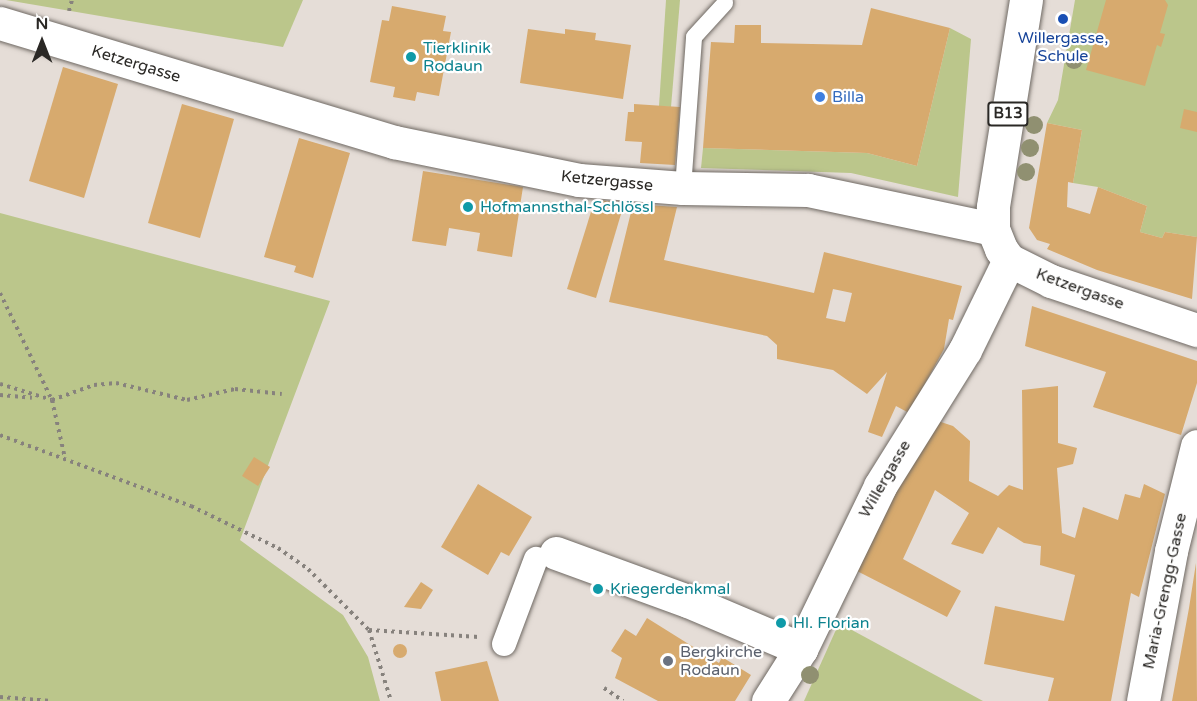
<!DOCTYPE html>
<html>
<head>
<meta charset="utf-8">
<style>
  body { margin:0 }
  #map { position:relative; width:1197px; height:701px; overflow:hidden; background:#e5ddd7; font-family:"Varela Round",sans-serif }
  div>[style] { position:absolute }
  .green>* { inset:0; background:#bbc68b }
  .building>* { inset:0; background:#d7aa6e }
  .round { border-radius:50% }
  .path>* { height:4px; margin-top:-2px; transform-origin:0; background:repeating-linear-gradient(90deg,#87827d 0 3px,transparent 0 7.5px) }
  .roads { filter:drop-shadow(0 0 2px #6f6963) drop-shadow(0 0 2px #6f6963) }
  .service>* { height:16px; margin:-8px; padding:0 8px; transform-origin:8px; border-radius:8px; background:#fff }
  .pedestrian>* { height:24px; margin:-12px; padding:0 12px; transform-origin:12px; border-radius:12px; background:#fff }
  .minor>* { height:33px; margin:-16.5px; padding:0 16.5px; transform-origin:16.5px; border-radius:16.5px; background:#fff }
  .primary>* { height:33px; margin:-16.5px; padding:0 16.5px; transform-origin:16.5px; border-radius:16.5px; background:#fff }
  .trees>* { width:18px; height:18px; margin:-9px; border-radius:50%; background:#909071 }
  .dots>* { width:16px; height:16px; translate:-50% -50%; box-sizing:border-box; border:3px solid #fff; border-radius:50% }
  span { translate:-50% -50%; white-space:nowrap; text-align:center; line-height:1.15; -webkit-text-stroke:4.5px #fff; paint-order:stroke }
  .shield-label span { padding:2px 4px; background:#fff; border:2px solid; border-radius:4px; -webkit-text-stroke-width:0 }
  .shield-label { font-size:15px; color:#2a2825; font-weight:700 }
  .transit-label { font-size:16px; color:#164399 }
  .culture-label { font-size:16px; color:#0d838f }
  .left { translate:0 -50%; text-align:left }
  .street-label { font-size:16px; color:#2a2825 }
  .shop-label { font-size:16px; color:#366cbe }
  .worship-label { font-size:16px; color:#5b616d }
  .north { position:absolute; left:12px; top:12px; width:60px; height:60px; -webkit-text-stroke:4px #fff; paint-order:stroke; rotate:0deg; font-size:16px; font-weight:700; line-height:24px; text-align:center; color:#2a2825 }
  .north::after { content:''; display:block; margin:auto; width:21px; height:27px; background:#2a2825; clip-path:polygon(50% 0,100% 100%,50% 72%,0 100%) }
</style>
</head>
<body>
<div id="map">
  <div class="green">
    <div style="clip-path:polygon(6px 0,303px 0,283px 47px)"></div>
    <div style="clip-path:polygon(666px 0,680px 0,671px 107px,659px 106px)"></div>
    <div style="clip-path:polygon(1075px 0,1197px 0,1197px 237px,1165px 232px,1162px 238px,1140px 232px,1147px 206px,1098px 187px,1073px 183px,1082px 130px,1047px 123px,1058px 100px)"></div>
    <div style="clip-path:polygon(950px 28px,971px 39px,958px 197px,851px 173px,701px 168px,703px 148px,867px 153px,917px 166px)"></div>
    <div style="clip-path:polygon(0 213px,330px 301px,240px 540px,343px 615px,368px 657px,380px 701px,0 701px)"></div>
    <div style="clip-path:polygon(839px 623px,983px 701px,804px 701px)"></div>
  </div>
  <div class="building">
    <div style="clip-path:polygon(1106px 0,1165px 0,1168px 5px,1160px 33px,1165px 34px,1161px 47px,1157px 45px,1145px 86px,1086px 70px)"></div>
    <div style="clip-path:polygon(392px 6px,446px 16px,443px 31px,451px 32px,439px 96px,417px 92px,415px 101px,393px 97px,395px 87px,370px 82px,382px 20px,389px 21px)"></div>
    <div style="clip-path:polygon(871px 8px,950px 28px,917px 166px,867px 153px,703px 148px,711px 42px,734px 43px,735px 25px,761px 25px,761px 43px,862px 45px)"></div>
    <div style="clip-path:polygon(528px 29px,565px 34px,565px 29px,596px 33px,595px 40px,631px 45px,623px 99px,520px 83px)"></div>
    <div style="clip-path:polygon(63px 67px,118px 84px,84px 198px,29px 181px)"></div>
    <div style="clip-path:polygon(182px 104px,234px 119px,200px 238px,148px 223px)"></div>
    <div style="clip-path:polygon(634px 104px,680px 107px,675px 165px,640px 163px,642px 142px,625px 141px,628px 112px,634px 112px)"></div>
    <div style="clip-path:polygon(1184px 109px,1197px 112px,1197px 132px,1180px 128px)"></div>
    <div style="clip-path:polygon(1047px 123px,1082px 130px,1073px 183px,1068px 182px,1067px 207px,1090px 214px,1098px 187px,1147px 206px,1140px 232px,1162px 238px,1165px 232px,1197px 237px,1192px 299px,1097px 270px,1047px 249px,1050px 244px,1037px 240px,1029px 228px)"></div>
    <div style="clip-path:polygon(299px 138px,350px 153px,313px 278px,294px 272px,296px 266px,264px 257px)"></div>
    <div style="clip-path:polygon(423px 171px,523px 187px,512px 257px,477px 251px,480px 233px,449px 228px,446px 246px,412px 241px)"></div>
    <div style="clip-path:polygon(595px 199px,624px 204px,596px 298px,567px 289px)"></div>
    <div style="clip-path:polygon(evenodd,633px 204px,677px 207px,664px 260px,814px 293px,824px 252px,962px 286px,953px 320px,949px 319px,944px 349px,909px 413px,896px 406px,882px 437px,868px 432px,887px 372px,867px 394px,833px 370px,777px 359px,777px 345px,767px 336px,609px 302px,633px 204px,833px 289px,852px 293px,845px 322px,826px 318px,833px 289px)"></div>
    <div style="clip-path:polygon(1032px 306px,1197px 361px,1197px 383px,1181px 435px,1093px 407px,1106px 372px,1025px 346px)"></div>
    <div style="clip-path:polygon(1058px 386px,1058px 443px,1077px 448px,1073px 464px,1057px 468px,1062px 533px,1075px 538px,1083px 507px,1118px 520px,1125px 494px,1140px 498px,1144px 484px,1165px 494px,1139px 597px,1131px 593px,1111px 701px,1048px 701px,1054px 678px,984px 664px,995px 606px,1064px 621px,1075px 575px,1040px 565px,1041px 546px,1024px 543px,998px 527px,983px 554px,951px 544px,969px 513px,935px 490px,903px 559px,961px 591px,947px 617px,857px 571px,903px 473px,935px 420px,953px 426px,970px 441px,969px 481px,998px 496px,1009px 485px,1023px 490px,1022px 390px)"></div>
    <div style="clip-path:polygon(254px 457px,270px 467px,258px 486px,242px 476px)"></div>
    <div style="clip-path:polygon(478px 484px,532px 517px,509px 556px,501px 552px,488px 575px,441px 547px)"></div>
    <div style="clip-path:polygon(1196px 563px,1197px 701px,1172px 701px,1189px 608px)"></div>
    <div style="clip-path:polygon(421px 582px,433px 590px,421px 609px,404px 607px)"></div>
    <div style="clip-path:polygon(647px 618px,719px 663px,722px 657px,751px 675px,735px 701px,658px 701px,615px 678px,622px 658px,611px 651px,625px 629px,636px 636px)"></div>
    <div class="round" style="left:393px;top:644px;width:14px;height:14px"></div>
    <div style="clip-path:polygon(487px 661px,499px 701px,441px 701px,435px 672px)"></div>
  </div>
  <div class="path">
    <div style="left:69px;top:11px;width:11px;rotate:-75deg"></div>
    <div style="left:0;top:293px;width:119px;rotate:64.1deg"></div>
    <div style="left:52px;top:400px;width:59px;rotate:77.4deg"></div>
    <div style="left:0;top:384px;width:54px;rotate:17.1deg"></div>
    <div style="left:52px;top:400px;width:45px;rotate:-19.7deg"></div>
    <div style="left:94px;top:385px;width:22px;rotate:-5deg"></div>
    <div style="left:116px;top:383px;width:73px;rotate:13.5deg"></div>
    <div style="left:187px;top:400px;width:49px;rotate:-12.9deg"></div>
    <div style="left:235px;top:389px;width:47px;rotate:6.1deg"></div>
    <div style="left:0;top:395px;width:32px;rotate:5deg"></div>
    <div style="left:0;top:435px;width:204px;rotate:20.4deg"></div>
    <div style="left:191px;top:506px;width:97px;rotate:25.8deg"></div>
    <div style="left:278px;top:548px;width:37px;rotate:35deg"></div>
    <div style="left:308px;top:569px;width:86px;rotate:45deg"></div>
    <div style="left:369px;top:630px;width:74px;rotate:72.8deg"></div>
    <div style="left:369px;top:630px;width:110px;rotate:3.6deg"></div>
    <div style="left:604px;top:688px;width:23px;rotate:34deg"></div>
    <div style="left:0;top:697px;width:52px;rotate:4.4deg"></div>
  </div>
  <div class="roads">
    <div class="service">
      <div style="left:683px;top:188px;width:151px;rotate:-85.8deg"></div>
      <div style="left:694px;top:37px;width:46px;rotate:-47.6deg"></div>
    </div>
    <div class="pedestrian">
      <div style="left:504px;top:644px;width:91px;rotate:-69.4deg"></div>
    </div>
    <div class="minor">
      <div style="left:0;top:23px;width:412px;rotate:16.8deg"></div>
      <div style="left:394px;top:142px;width:189px;rotate:11.6deg"></div>
      <div style="left:579px;top:180px;width:104px;rotate:4.4deg"></div>
      <div style="left:683px;top:188px;width:125px;rotate:0.9deg"></div>
      <div style="left:808px;top:190px;width:189px;rotate:11.9deg"></div>
      <div style="left:556px;top:553px;width:140px;rotate:20deg"></div>
      <div style="left:688px;top:601px;width:123px;rotate:23deg"></div>
      <div style="left:768px;top:701px;width:62px;rotate:-57.6deg"></div>
      <div style="left:801px;top:649px;width:181px;rotate:-64.1deg"></div>
      <div style="left:880px;top:486px;width:160px;rotate:-58deg"></div>
      <div style="left:965px;top:350px;width:100px;rotate:-63.9deg"></div>
      <div style="left:1143px;top:701px;width:153px;rotate:-79.4deg"></div>
      <div style="left:1171px;top:551px;width:108px;rotate:-76.1deg"></div>
    </div>
    <div class="primary">
      <div style="left:1026px;top:0;width:210px;rotate:99.1deg"></div>
      <div style="left:993px;top:207px;width:22px;rotate:90deg"></div>
      <div style="left:993px;top:229px;width:22px;rotate:68deg"></div>
      <div style="left:1001px;top:249px;width:14px;rotate:54deg"></div>
      <div style="left:1009px;top:260px;width:47px;rotate:26.6deg"></div>
      <div style="left:1051px;top:281px;width:154px;rotate:18.6deg"></div>
    </div>
  </div>
  <div class="trees">
    <div style="left:1074px;top:60px"></div>
    <div style="left:1034px;top:125px"></div>
    <div style="left:1030px;top:148px"></div>
    <div style="left:1026px;top:172px"></div>
    <div style="left:810px;top:675px"></div>
  </div>
  <div class="dots">
    <div style="left:1063px;top:19px;background:#1a4fb4"></div>
    <div style="left:411px;top:57px;background:#0f9aa8"></div>
    <div style="left:820px;top:97px;background:#3f7fe0"></div>
    <div style="left:468px;top:207px;background:#0f9aa8"></div>
    <div style="left:598px;top:589px;background:#0f9aa8"></div>
    <div style="left:781px;top:623px;background:#0f9aa8"></div>
    <div style="left:668px;top:661px;background:#6b7280"></div>
  </div>
  <div class="shield-label">
    <span style="left:1008px;top:114px">B13</span>
  </div>
  <div class="transit-label">
    <span style="left:1063px;top:47px">Willergasse,<br>Schule</span>
  </div>
  <div class="culture-label">
    <span class="left" style="left:423px;top:57px">Tierklinik<br>Rodaun</span>
    <span class="left" style="left:480px;top:207px">Hofmannsthal-Schlössl</span>
    <span class="left" style="left:610px;top:589px">Kriegerdenkmal</span>
    <span class="left" style="left:793px;top:623px">Hl. Florian</span>
  </div>
  <div class="street-label">
    <span style="left:136px;top:64px;rotate:17deg">Ketzergasse</span>
    <span style="left:607px;top:181px;rotate:6deg">Ketzergasse</span>
    <span style="left:1080px;top:289px;rotate:20deg">Ketzergasse</span>
    <span style="left:885px;top:479px;rotate:-60deg">Willergasse</span>
    <span style="left:1165px;top:591px;rotate:-78deg">Maria-Grengg-Gasse</span>
  </div>
  <div class="shop-label">
    <span class="left" style="left:832px;top:97px">Billa</span>
  </div>
  <div class="worship-label">
    <span class="left" style="left:680px;top:661px">Bergkirche<br>Rodaun</span>
  </div>
  <div class="north">N</div>
</div>
</body>
</html>
